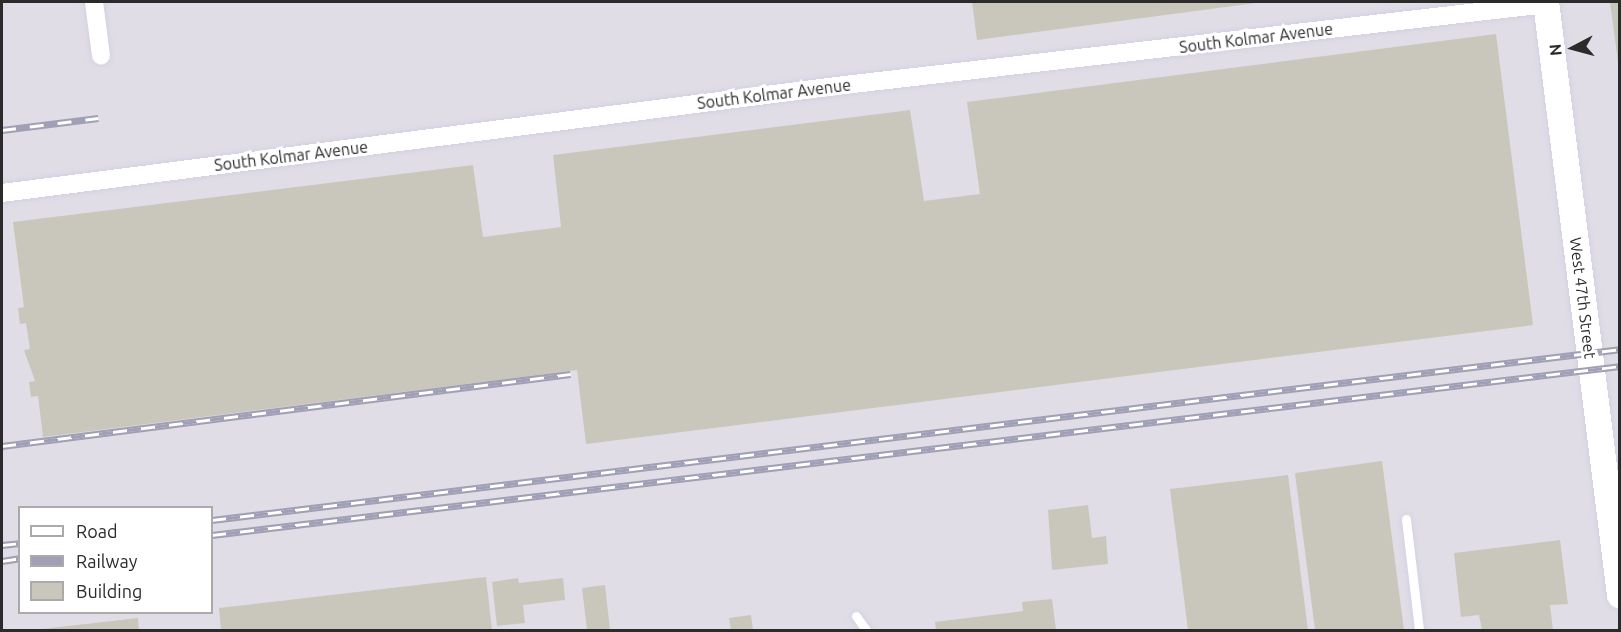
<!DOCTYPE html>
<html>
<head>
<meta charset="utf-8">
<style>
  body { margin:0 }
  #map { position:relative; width:1621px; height:632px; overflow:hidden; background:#edeadc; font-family:Ubuntu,sans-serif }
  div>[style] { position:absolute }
  .industrial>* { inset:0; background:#e1dde6 }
  .building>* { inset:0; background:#c9c7bb }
  .roads { filter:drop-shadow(0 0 2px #d2d1e4) drop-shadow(0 0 2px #d2d1e4) }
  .lane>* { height:9px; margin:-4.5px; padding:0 4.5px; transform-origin:4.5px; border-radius:4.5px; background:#fff }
  .street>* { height:18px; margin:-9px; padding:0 9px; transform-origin:9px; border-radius:9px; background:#fff }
  .secondary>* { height:26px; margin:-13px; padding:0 13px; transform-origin:13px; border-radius:13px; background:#fff }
  .rail>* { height:7px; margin-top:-3.5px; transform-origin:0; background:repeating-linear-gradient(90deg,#fff 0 14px,#a19fb6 0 28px); box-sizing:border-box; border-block:2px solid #a19fb6 }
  span { translate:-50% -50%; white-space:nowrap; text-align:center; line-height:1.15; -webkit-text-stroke:6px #fff; paint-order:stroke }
  .street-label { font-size:16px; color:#2b2b2b }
  .frame { position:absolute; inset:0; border:3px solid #2b2b2b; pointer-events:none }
  .legend { position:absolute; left:18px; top:506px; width:195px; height:108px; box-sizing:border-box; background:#fff; border:2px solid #aaa; margin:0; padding:8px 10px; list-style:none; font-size:18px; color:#2b2b2b }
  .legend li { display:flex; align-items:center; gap:12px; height:30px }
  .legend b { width:30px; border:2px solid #aaa }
  .north { position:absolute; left:1543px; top:18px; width:60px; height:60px; -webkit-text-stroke:4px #fff; paint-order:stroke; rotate:264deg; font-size:16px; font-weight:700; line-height:24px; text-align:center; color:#2b2b2b }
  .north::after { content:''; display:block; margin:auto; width:21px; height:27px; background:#2b2b2b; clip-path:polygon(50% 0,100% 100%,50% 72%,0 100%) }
</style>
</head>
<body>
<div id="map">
  <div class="industrial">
    <div style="clip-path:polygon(evenodd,2px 2px,1619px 2px,1619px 630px,2px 630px,2px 2px,20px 508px,212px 508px,212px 612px,20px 612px,20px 508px)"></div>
  </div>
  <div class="building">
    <div style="clip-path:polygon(972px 2px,1256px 2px,1256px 3px,977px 40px)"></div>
    <div style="clip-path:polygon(1610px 2px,1620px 2px,1620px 62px,1618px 62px)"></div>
    <div style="clip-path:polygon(1496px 34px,1533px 325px,586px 444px,577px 370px,43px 437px,38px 396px,31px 397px,29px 382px,35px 381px,24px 350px,30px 349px,26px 323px,20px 324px,18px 308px,24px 307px,13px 222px,473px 165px,483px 237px,561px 227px,553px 155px,910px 110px,924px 201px,980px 194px,967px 102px)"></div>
    <div style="clip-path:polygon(1382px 461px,1404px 630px,1315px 630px,1295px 473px)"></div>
    <div style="clip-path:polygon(1288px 475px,1308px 630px,1188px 630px,1170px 489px)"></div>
    <div style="clip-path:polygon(1088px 505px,1092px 538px,1106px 536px,1108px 564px,1052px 570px,1048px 510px)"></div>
    <div style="clip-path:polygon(1560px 540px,1568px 604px,1550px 605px,1553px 630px,1482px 630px,1479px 615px,1461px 617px,1454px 553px)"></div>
    <div style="clip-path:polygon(486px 577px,492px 630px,221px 630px,219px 608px)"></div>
    <div style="clip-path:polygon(518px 578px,519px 583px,563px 578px,565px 600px,523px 605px,525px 623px,497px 626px,492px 582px)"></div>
    <div style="clip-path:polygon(605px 585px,610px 630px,587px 630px,582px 588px)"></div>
    <div style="clip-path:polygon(1052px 599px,1056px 630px,936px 630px,935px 622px,1023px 611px,1022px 602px)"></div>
    <div style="clip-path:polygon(751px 615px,753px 630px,731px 630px,729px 618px)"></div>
    <div style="clip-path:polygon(138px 618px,139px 630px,42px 630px,42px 629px)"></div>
  </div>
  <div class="roads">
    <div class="lane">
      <div style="left:1406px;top:519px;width:112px;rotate:83.3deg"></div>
      <div style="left:856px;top:616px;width:17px;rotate:54deg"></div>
    </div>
    <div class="street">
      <div style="left:94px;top:2px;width:54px;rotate:82.6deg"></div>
      <div style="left:2px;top:193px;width:841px;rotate:-7.31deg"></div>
      <div style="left:836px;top:86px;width:716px;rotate:-6.58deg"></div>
    </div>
    <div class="secondary">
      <div style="left:1546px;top:2px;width:598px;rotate:82.89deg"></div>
    </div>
  </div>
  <div class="rail">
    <div style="left:2px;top:130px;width:97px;rotate:-7.1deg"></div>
    <div style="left:2px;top:446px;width:573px;rotate:-7.22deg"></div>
    <div style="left:212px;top:520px;width:1418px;rotate:-6.92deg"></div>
    <div style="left:212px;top:535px;width:1418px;rotate:-6.84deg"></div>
    <div style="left:2px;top:545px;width:18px;rotate:-6deg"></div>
    <div style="left:2px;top:561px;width:18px;rotate:-9deg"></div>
  </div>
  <div class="street-label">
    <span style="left:1256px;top:38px;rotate:-7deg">South Kolmar Avenue</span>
    <span style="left:774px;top:94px;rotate:-7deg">South Kolmar Avenue</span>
    <span style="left:291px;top:156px;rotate:-7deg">South Kolmar Avenue</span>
    <span style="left:1583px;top:298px;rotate:83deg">West 47th Street</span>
  </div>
  <div class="frame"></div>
  <ul class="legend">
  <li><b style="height:8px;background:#fff"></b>Road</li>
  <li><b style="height:8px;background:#a19fb6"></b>Railway</li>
  <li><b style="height:16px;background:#c9c7bb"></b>Building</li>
  </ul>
  <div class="north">N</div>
</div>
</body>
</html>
